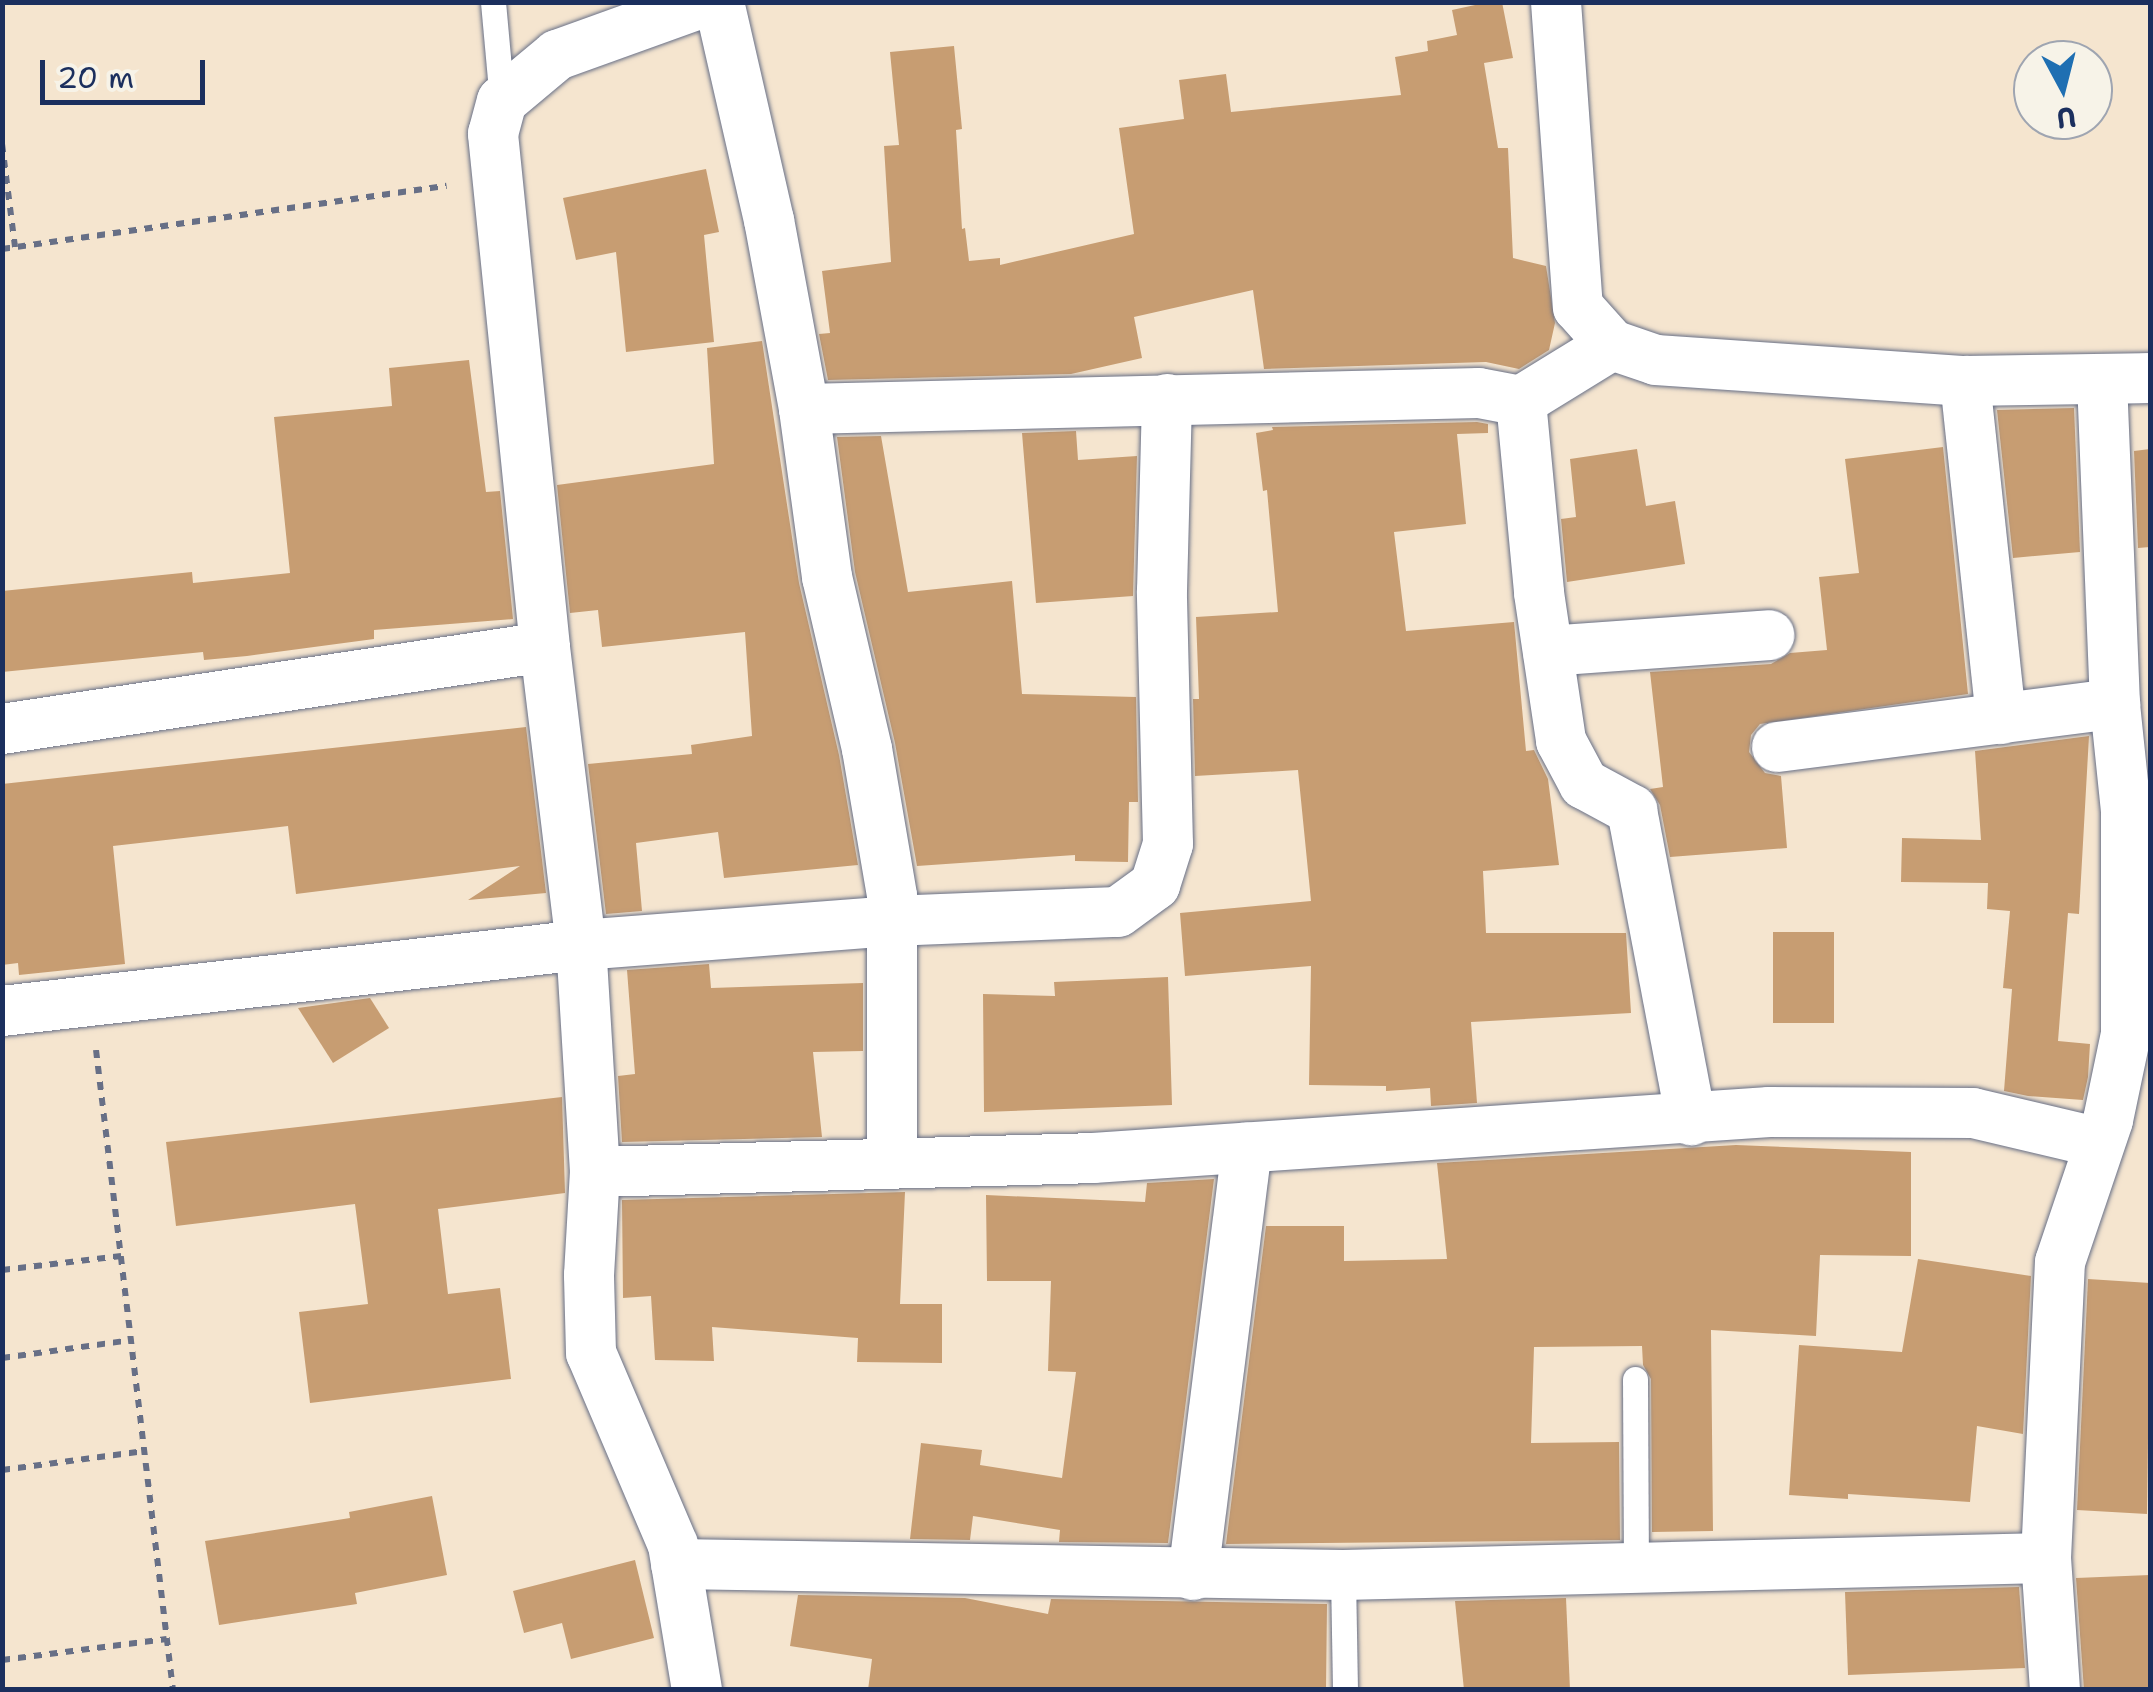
<!DOCTYPE html>
<html>
<head>
<meta charset="utf-8">
<style>
  body { margin:0 }
  #map { position:relative; width:2153px; height:1692px; overflow:hidden; background:#f5e5cf; font-family:"Shantell Sans",sans-serif }
  div>[style] { position:absolute }
  .building>* { inset:0; background:#c79d72 }
  .path>* { height:6px; margin-top:-3px; transform-origin:0; background:repeating-linear-gradient(90deg,#676f86 0 8px,transparent 0 16px) }
  .roads { filter:drop-shadow(0 0 2px #676f86) drop-shadow(0 0 2px #676f86) }
  .service>* { height:25px; margin:-12.5px; padding:0 12.5px; transform-origin:12.5px; border-radius:12.5px; background:#fff }
  .minor>* { height:50px; margin:-25px; padding:0 25px; transform-origin:25px; border-radius:25px; background:#fff }
  span { translate:-50% -50%; white-space:nowrap; text-align:center; line-height:1.15; -webkit-text-stroke:10px #f7f3e8; paint-order:stroke }
  .frame { position:absolute; inset:0; border:5px solid #1b2f5e; pointer-events:none }
  .north { position:absolute; left:2013px; top:40px; width:100px; height:100px; box-sizing:border-box; background:#f7f3e8; border:2px solid #9fa5b1; border-radius:50%; rotate:173deg; font-size:28px; font-weight:700; line-height:40px; text-align:center; color:#1b2f5e }
  .north::after { content:''; display:block; margin:auto; width:35px; height:45px; background:#1f6fb2; clip-path:polygon(50% 0,100% 100%,50% 72%,0 100%) }
  .scale { position:absolute; left:40px; top:60px; width:165px; height:45px; box-sizing:border-box; border:5px solid #1b2f5e; border-top:0; padding-left:12px; font-size:30px; line-height:35px; white-space:nowrap; color:#1b2f5e; -webkit-text-stroke:8px #f7f3e8; paint-order:stroke }
</style>
</head>
<body>
<div id="map">
  <div class="building">
    <div style="clip-path:polygon(1489px 2px,1502px 2px,1513px 58px,1484px 63px,1498px 148px,1508px 148px,1513px 258px,1546px 266px,1555px 323px,1549px 350px,1519px 369px,1486px 362px,1264px 369px,1253px 290px,1134px 317px,1142px 358px,1071px 374px,828px 380px,819px 334px,830px 333px,822px 271px,891px 262px,884px 146px,899px 145px,890px 52px,954px 46px,962px 129px,956px 130px,962px 229px,965px 228px,969px 261px,1000px 258px,1000px 265px,1134px 234px,1119px 128px,1184px 119px,1179px 80px,1226px 74px,1231px 112px,1401px 95px,1395px 57px,1428px 51px,1427px 41px,1457px 35px,1452px 10px)"></div>
    <div style="clip-path:polygon(706px 169px,719px 232px,704px 235px,714px 342px,626px 352px,616px 252px,576px 260px,563px 198px)"></div>
    <div style="clip-path:polygon(762px 341px,799px 583px,839px 755px,858px 865px,724px 878px,718px 832px,636px 843px,642px 911px,606px 914px,588px 764px,692px 754px,691px 745px,752px 736px,745px 632px,602px 647px,598px 610px,570px 613px,557px 485px,714px 464px,707px 348px)"></div>
    <div style="clip-path:polygon(469px 360px,486px 492px,500px 491px,513px 619px,374px 630px,374px 639px,247px 656px,204px 660px,203px 652px,2px 672px,2px 591px,192px 572px,193px 583px,290px 573px,274px 417px,392px 406px,389px 368px)"></div>
    <div style="clip-path:polygon(2074px 408px,2080px 552px,2013px 558px,1997px 410px)"></div>
    <div style="clip-path:polygon(1477px 422px,1488px 424px,1488px 433px,1457px 434px,1466px 524px,1394px 532px,1406px 631px,1514px 622px,1526px 751px,1534px 750px,1548px 779px,1559px 865px,1483px 871px,1486px 933px,1626px 933px,1631px 1013px,1471px 1022px,1477px 1103px,1431px 1106px,1430px 1088px,1386px 1091px,1386px 1086px,1309px 1085px,1311px 966px,1185px 976px,1180px 913px,1311px 901px,1298px 770px,1195px 776px,1193px 699px,1199px 699px,1196px 617px,1278px 612px,1267px 490px,1263px 491px,1256px 433px,1273px 430px,1272px 427px)"></div>
    <div style="clip-path:polygon(1076px 431px,1078px 460px,1137px 456px,1133px 596px,1036px 603px,1022px 433px)"></div>
    <div style="clip-path:polygon(881px 436px,908px 592px,1012px 581px,1022px 694px,1136px 697px,1138px 802px,1129px 802px,1128px 862px,1075px 861px,1075px 855px,917px 866px,895px 743px,855px 572px,837px 437px)"></div>
    <div style="clip-path:polygon(1943px 447px,1968px 694px,1760px 724px,1751px 735px,1749px 752px,1765px 773px,1781px 776px,1787px 848px,1670px 857px,1660px 805px,1650px 789px,1663px 787px,1650px 672px,1771px 664px,1790px 653px,1827px 650px,1819px 577px,1859px 573px,1845px 459px)"></div>
    <div style="clip-path:polygon(1637px 449px,1646px 506px,1675px 501px,1685px 564px,1567px 582px,1561px 519px,1576px 517px,1570px 459px)"></div>
    <div style="clip-path:polygon(2150px 449px,2150px 547px,2138px 548px,2134px 451px)"></div>
    <div style="clip-path:polygon(526px 727px,546px 893px,468px 900px,520px 866px,296px 894px,288px 826px,113px 846px,125px 964px,19px 975px,18px 963px,2px 965px,2px 784px)"></div>
    <div style="clip-path:polygon(2089px 736px,2079px 914px,2068px 913px,2058px 1041px,2090px 1044px,2088px 1077px,2083px 1100px,2028px 1096px,2004px 1091px,2012px 989px,2003px 988px,2010px 911px,1987px 909px,1988px 883px,1901px 882px,1902px 838px,1981px 840px,1975px 751px)"></div>
    <div style="clip-path:polygon(1773px 932px,1834px 932px,1834px 1023px,1773px 1023px)"></div>
    <div style="clip-path:polygon(709px 964px,711px 988px,863px 983px,863px 1051px,813px 1052px,822px 1137px,622px 1142px,618px 1076px,635px 1074px,627px 970px)"></div>
    <div style="clip-path:polygon(1168px 977px,1172px 1105px,984px 1112px,983px 994px,1055px 996px,1054px 982px)"></div>
    <div style="clip-path:polygon(370px 998px,389px 1028px,333px 1063px,298px 1008px)"></div>
    <div style="clip-path:polygon(562px 1097px,565px 1193px,438px 1209px,448px 1294px,500px 1288px,511px 1379px,310px 1403px,299px 1312px,368px 1304px,355px 1204px,176px 1226px,166px 1142px)"></div>
    <div style="clip-path:polygon(1736px 1145px,1911px 1152px,1911px 1256px,1820px 1255px,1816px 1336px,1711px 1330px,1713px 1531px,1652px 1532px,1651px 1379px,1643px 1365px,1642px 1346px,1534px 1347px,1531px 1443px,1619px 1442px,1620px 1540px,1226px 1544px,1266px 1226px,1344px 1226px,1344px 1261px,1447px 1259px,1437px 1163px)"></div>
    <div style="clip-path:polygon(1214px 1179px,1168px 1543px,1059px 1542px,1060px 1530px,973px 1516px,970px 1540px,910px 1539px,921px 1443px,982px 1450px,980px 1465px,1062px 1478px,1076px 1372px,1048px 1371px,1051px 1281px,987px 1281px,986px 1195px,1145px 1202px,1147px 1183px)"></div>
    <div style="clip-path:polygon(905px 1192px,900px 1304px,942px 1304px,942px 1363px,857px 1362px,858px 1338px,712px 1327px,714px 1361px,655px 1360px,651px 1296px,623px 1298px,622px 1200px)"></div>
    <div style="clip-path:polygon(1918px 1259px,2031px 1276px,2023px 1434px,1977px 1426px,1970px 1502px,1848px 1494px,1848px 1499px,1789px 1495px,1799px 1345px,1902px 1352px)"></div>
    <div style="clip-path:polygon(2088px 1279px,2150px 1283px,2147px 1514px,2077px 1510px)"></div>
    <div style="clip-path:polygon(432px 1496px,447px 1575px,355px 1593px,357px 1604px,219px 1625px,205px 1541px,350px 1518px,349px 1512px)"></div>
    <div style="clip-path:polygon(635px 1560px,654px 1638px,571px 1659px,562px 1623px,524px 1633px,513px 1591px)"></div>
    <div style="clip-path:polygon(2150px 1575px,2150px 1690px,2084px 1690px,2076px 1578px)"></div>
    <div style="clip-path:polygon(2019px 1587px,2025px 1668px,1848px 1675px,1845px 1592px)"></div>
    <div style="clip-path:polygon(798px 1595px,965px 1598px,1048px 1614px,1051px 1599px,1327px 1604px,1326px 1690px,868px 1690px,872px 1659px,790px 1646px)"></div>
    <div style="clip-path:polygon(1566px 1598px,1570px 1690px,1464px 1690px,1455px 1601px)"></div>
  </div>
  <div class="path">
    <div style="left:2px;top:144px;width:104px;rotate:82.8deg"></div>
    <div style="left:2px;top:249px;width:449px;rotate:-8.1deg"></div>
    <div style="left:96px;top:1050px;width:645px;rotate:83.14deg"></div>
    <div style="left:2px;top:1270px;width:120px;rotate:-6.7deg"></div>
    <div style="left:2px;top:1358px;width:130px;rotate:-7.9deg"></div>
    <div style="left:2px;top:1470px;width:144px;rotate:-7.6deg"></div>
    <div style="left:2px;top:1660px;width:166px;rotate:-7.3deg"></div>
  </div>
  <div class="roads">
    <div class="service">
      <div style="left:493px;top:2px;width:99px;rotate:84.8deg"></div>
      <div style="left:1635px;top:1379px;width:186px;rotate:89.7deg"></div>
      <div style="left:1343px;top:1575px;width:115px;rotate:89deg"></div>
    </div>
    <div class="minor">
      <div style="left:719px;top:2px;width:224px;rotate:77.1deg"></div>
      <div style="left:769px;top:220px;width:192px;rotate:79.5deg"></div>
      <div style="left:804px;top:409px;width:170px;rotate:82.2deg"></div>
      <div style="left:827px;top:577px;width:177px;rotate:76.9deg"></div>
      <div style="left:867px;top:749px;width:149px;rotate:80.3deg"></div>
      <div style="left:892px;top:896px;width:267px;rotate:90deg"></div>
      <div style="left:1556px;top:2px;width:306px;rotate:85.9deg"></div>
      <div style="left:1578px;top:307px;width:51px;rotate:48.2deg"></div>
      <div style="left:1612px;top:345px;width:46px;rotate:18.8deg"></div>
      <div style="left:1656px;top:360px;width:310px;rotate:3.9deg"></div>
      <div style="left:1965px;top:381px;width:185px;rotate:-0.9deg"></div>
      <div style="left:1612px;top:345px;width:107px;rotate:148.4deg"></div>
      <div style="left:1521px;top:401px;width:193px;rotate:84.6deg"></div>
      <div style="left:1539px;top:593px;width:150px;rotate:81.5deg"></div>
      <div style="left:1561px;top:741px;width:49px;rotate:61.9deg"></div>
      <div style="left:1584px;top:784px;width:55px;rotate:28.4deg"></div>
      <div style="left:1632px;top:810px;width:316px;rotate:79.2deg"></div>
      <div style="left:1965px;top:381px;width:340px;rotate:83.9deg"></div>
      <div style="left:804px;top:409px;width:675px;rotate:-1.36deg"></div>
      <div style="left:1479px;top:393px;width:43px;rotate:10.8deg"></div>
      <div style="left:1548px;top:651px;width:222px;rotate:-4.1deg"></div>
      <div style="left:2px;top:729px;width:549px;rotate:-8.59deg"></div>
      <div style="left:1777px;top:747px;width:341px;rotate:-7.3deg"></div>
      <div style="left:2px;top:1011px;width:583px;rotate:-6.5deg"></div>
      <div style="left:581px;top:945px;width:311px;rotate:-4.4deg"></div>
      <div style="left:891px;top:921px;width:227px;rotate:-2.3deg"></div>
      <div style="left:1118px;top:912px;width:46px;rotate:-36.1deg"></div>
      <div style="left:1155px;top:885px;width:43px;rotate:-72.4deg"></div>
      <div style="left:1168px;top:844px;width:253px;rotate:-91.4deg"></div>
      <div style="left:1162px;top:591px;width:192px;rotate:-88.5deg"></div>
      <div style="left:595px;top:1172px;width:498px;rotate:-1.6deg"></div>
      <div style="left:1093px;top:1158px;width:678px;rotate:-3.89deg"></div>
      <div style="left:1769px;top:1112px;width:204px;rotate:0.3deg"></div>
      <div style="left:1973px;top:1113px;width:130px;rotate:13.3deg"></div>
      <div style="left:676px;top:1564px;width:667px;rotate:0.94deg"></div>
      <div style="left:1343px;top:1575px;width:703px;rotate:-1.39deg"></div>
      <div style="left:1193px;top:1575px;width:431px;rotate:-82.8deg"></div>
      <div style="left:697px;top:1690px;width:147px;rotate:-99.4deg"></div>
      <div style="left:673px;top:1545px;width:209px;rotate:-113.1deg"></div>
      <div style="left:591px;top:1353px;width:78px;rotate:-91.5deg"></div>
      <div style="left:589px;top:1275px;width:103px;rotate:-86.7deg"></div>
      <div style="left:595px;top:1172px;width:227px;rotate:-93.5deg"></div>
      <div style="left:581px;top:945px;width:300px;rotate:-96.9deg"></div>
      <div style="left:545px;top:647px;width:516px;rotate:-95.79deg"></div>
      <div style="left:493px;top:134px;width:34px;rotate:-75deg"></div>
      <div style="left:502px;top:101px;width:72px;rotate:-39.9deg"></div>
      <div style="left:557px;top:55px;width:156px;rotate:-19.8deg"></div>
      <div style="left:2055px;top:1690px;width:132px;rotate:-93.9deg"></div>
      <div style="left:2046px;top:1558px;width:296px;rotate:-87.3deg"></div>
      <div style="left:2060px;top:1262px;width:150px;rotate:-71.3deg"></div>
      <div style="left:2108px;top:1120px;width:88px;rotate:-78.2deg"></div>
      <div style="left:2126px;top:1034px;width:223px;rotate:-90deg"></div>
      <div style="left:2126px;top:811px;width:108px;rotate:-95.9deg"></div>
      <div style="left:2115px;top:704px;width:325px;rotate:-92.3deg"></div>
    </div>
  </div>
  <div class="frame"></div>
  <div class="north">U</div>
  <div class="scale">20 m</div>
</div>
</body>
</html>
